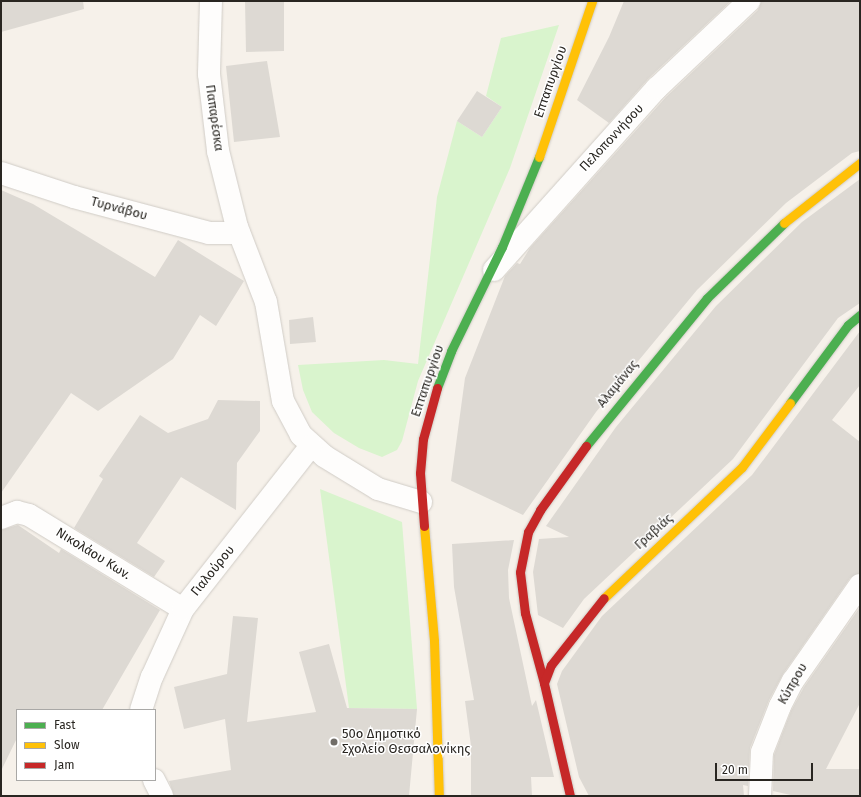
<!DOCTYPE html>
<html>
<head>
<meta charset="utf-8">
<style>
  body { margin:0 }
  #map { position:relative; width:861px; height:797px; overflow:hidden; background:#f6f1ea; font-family:"Fira Sans",sans-serif }
  div>[style] { position:absolute }
  .green>* { inset:0; background:#d9f4cd }
  .building>* { inset:0; background:#ddd9d3 }
  .roads { filter:drop-shadow(0 0 1px #d0ccc6) drop-shadow(0 0 1px #d0ccc6) }
  .street>* { height:22px; margin:-11px; padding:0 11px; transform-origin:11px; border-radius:11px; background:#fefdfc }
  .fast>* { height:9px; margin:-4.5px; padding:0 4.5px; transform-origin:4.5px; border-radius:4.5px; background:#4caf50 }
  .slow>* { height:9px; margin:-4.5px; padding:0 4.5px; transform-origin:4.5px; border-radius:4.5px; background:#ffc107 }
  .jam>* { height:9px; margin:-4.5px; padding:0 4.5px; transform-origin:4.5px; border-radius:4.5px; background:#c62828 }
  .dots>* { width:11px; height:11px; translate:-50% -50%; box-sizing:border-box; border:2px solid #fff; border-radius:50% }
  span { translate:-50% -50%; white-space:nowrap; text-align:center; line-height:1.15; -webkit-text-stroke:3px #fff; paint-order:stroke }
  .street-label { font-size:13px; color:#292621 }
  .poi-label { font-size:13px; color:#292621 }
  .left { translate:0 -50%; text-align:left }
  .frame { position:absolute; inset:0; border:2px solid #292621; pointer-events:none }
  .legend { position:absolute; left:16px; top:709px; width:140px; height:72px; box-sizing:border-box; background:#fff; border:1px solid #a9a8a6; margin:0; padding:5px 7px; list-style:none; font-size:12px; color:#292621 }
  .legend li { display:flex; align-items:center; gap:8px; height:20px }
  .legend b { width:20px; border:1px solid #a9a8a6 }
  .scale { position:absolute; left:715px; top:763px; width:98px; height:18px; box-sizing:border-box; border:2px solid #292621; border-top:0; padding-left:5px; font-size:12px; line-height:14px; white-space:nowrap; color:#292621; -webkit-text-stroke:3px #fff; paint-order:stroke }
</style>
</head>
<body>
<div id="map">
  <div class="green">
    <div style="clip-path:polygon(559px 25px,510px 168px,418px 381px,402px 441px,397px 450px,382px 457px,359px 448px,334px 433px,312px 412px,303px 390px,298px 365px,384px 360px,418px 364px,437px 197px,457px 121px,482px 137px,502px 107px,486px 96px,501px 38px)"></div>
    <div style="clip-path:polygon(320px 489px,402px 522px,417px 709px,349px 708px)"></div>
  </div>
  <div class="building">
    <div style="clip-path:polygon(1px 1px,83px 1px,84px 9px,1px 32px)"></div>
    <div style="clip-path:polygon(245px 1px,284px 1px,284px 51px,246px 52px)"></div>
    <div style="clip-path:polygon(624px 1px,731px 1px,648px 79px,609px 123px,577px 100px,609px 37px)"></div>
    <div style="clip-path:polygon(761px 1px,860px 1px,860px 151px,852px 153px,786px 203px,697px 290px,596px 412px,523px 515px,451px 481px,465px 378px,505px 276px,517px 263px,520px 264px,530px 248px,666px 97px,758px 10px)"></div>
    <div style="clip-path:polygon(267px 61px,280px 137px,234px 142px,226px 66px)"></div>
    <div style="clip-path:polygon(477px 91px,502px 107px,482px 137px,457px 121px)"></div>
    <div style="clip-path:polygon(860px 179px,860px 303px,838px 318px,733px 459px,584px 599px,563px 628px,538px 615px,533px 572px,539px 539px,569px 537px,546px 526px,616px 427px,716px 306px,802px 222px)"></div>
    <div style="clip-path:polygon(1px 190px,33px 204px,155px 277px,178px 240px,244px 281px,216px 326px,200px 315px,173px 359px,98px 411px,71px 393px,1px 493px)"></div>
    <div style="clip-path:polygon(313px 317px,316px 342px,290px 344px,289px 320px)"></div>
    <div style="clip-path:polygon(860px 331px,860px 385px,832px 420px,860px 442px,860px 573px,850px 578px,783px 674px,769px 700px,750px 748px,748px 786px,743px 785px,744px 796px,589px 796px,579px 777px,557px 684px,562px 671px,602px 616px,752px 475px)"></div>
    <div style="clip-path:polygon(218px 400px,260px 401px,260px 431px,237px 463px,236px 510px,181px 477px,137px 543px,165px 561px,154px 577px,74px 528px,103px 479px,99px 476px,140px 415px,168px 433px,208px 419px)"></div>
    <div style="clip-path:polygon(18px 525px,59px 553px,61px 549px,160px 610px,102px 710px,17px 710px,17px 738px,1px 771px,1px 530px)"></div>
    <div style="clip-path:polygon(514px 540px,508px 570px,509px 598px,532px 706px,536px 700px,554px 777px,531px 777px,532px 796px,471px 796px,471px 746px,465px 701px,474px 700px,454px 587px,452px 544px)"></div>
    <div style="clip-path:polygon(860px 607px,860px 703px,826px 769px,860px 769px,860px 796px,795px 796px,773px 791px,774px 755px,791px 711px,804px 687px)"></div>
    <div style="clip-path:polygon(233px 616px,258px 618px,247px 722px,316px 712px,299px 652px,329px 644px,347px 708px,417px 709px,409px 796px,174px 796px,169px 781px,231px 770px,225px 719px,184px 729px,174px 687px,227px 674px)"></div>
  </div>
  <div class="roads">
    <div class="street">
      <div style="left:211px;top:1px;width:73px;rotate:91.6deg"></div>
      <div style="left:209px;top:74px;width:78px;rotate:83.3deg"></div>
      <div style="left:218px;top:151px;width:78px;rotate:76deg"></div>
      <div style="left:237px;top:227px;width:80px;rotate:68.9deg"></div>
      <div style="left:266px;top:302px;width:100px;rotate:80.3deg"></div>
      <div style="left:283px;top:401px;width:38px;rotate:62deg"></div>
      <div style="left:301px;top:435px;width:31px;rotate:42deg"></div>
      <div style="left:324px;top:456px;width:63px;rotate:31.4deg"></div>
      <div style="left:378px;top:489px;width:45px;rotate:16.8deg"></div>
      <div style="left:1px;top:173px;width:77px;rotate:18.2deg"></div>
      <div style="left:74px;top:197px;width:140px;rotate:14.9deg"></div>
      <div style="left:209px;top:233px;width:30px"></div>
      <div style="left:494px;top:270px;width:244px;rotate:-48.2deg"></div>
      <div style="left:657px;top:88px;width:127px;rotate:-43.4deg"></div>
      <div style="left:1px;top:518px;width:17px;rotate:-21deg"></div>
      <div style="left:17px;top:512px;width:12px;rotate:14deg"></div>
      <div style="left:29px;top:515px;width:180px;rotate:31.4deg"></div>
      <div style="left:141px;top:710px;width:35px;rotate:-72deg"></div>
      <div style="left:152px;top:677px;width:75px;rotate:-65.5deg"></div>
      <div style="left:183px;top:609px;width:207px;rotate:-51.9deg"></div>
      <div style="left:154px;top:780px;width:18px;rotate:63deg"></div>
      <div style="left:760px;top:796px;width:44px;rotate:-87.4deg"></div>
      <div style="left:762px;top:752px;width:49px;rotate:-68.6deg"></div>
      <div style="left:780px;top:706px;width:28px;rotate:-63deg"></div>
      <div style="left:793px;top:681px;width:117px;rotate:-55.1deg"></div>
    </div>
    <div class="fast">
      <div style="left:437px;top:388px;width:40px;rotate:-69deg"></div>
      <div style="left:451px;top:351px;width:116px;rotate:-63.9deg"></div>
      <div style="left:502px;top:247px;width:97px;rotate:-67.7deg"></div>
      <div style="left:790px;top:403px;width:97px;rotate:-53.4deg"></div>
      <div style="left:848px;top:325px;width:16px;rotate:-40deg"></div>
      <div style="left:586px;top:446px;width:191px;rotate:-50.7deg"></div>
      <div style="left:707px;top:298px;width:107px;rotate:-44.2deg"></div>
    </div>
    <div class="slow">
      <div style="left:539px;top:157px;width:165px;rotate:-71.2deg"></div>
      <div style="left:784px;top:223px;width:97px;rotate:-38.3deg"></div>
      <div style="left:424px;top:526px;width:115px;rotate:85deg"></div>
      <div style="left:434px;top:641px;width:155px;rotate:88.2deg"></div>
      <div style="left:604px;top:598px;width:190px;rotate:-43.5deg"></div>
      <div style="left:742px;top:467px;width:80px;rotate:-53.1deg"></div>
    </div>
    <div class="jam">
      <div style="left:424px;top:526px;width:53px;rotate:-94.3deg"></div>
      <div style="left:420px;top:473px;width:34px;rotate:-85deg"></div>
      <div style="left:423px;top:439px;width:53px;rotate:-74.6deg"></div>
      <div style="left:544px;top:683px;width:73px;rotate:-105.2deg"></div>
      <div style="left:525px;top:613px;width:41px;rotate:-97deg"></div>
      <div style="left:520px;top:572px;width:41px;rotate:-78.7deg"></div>
      <div style="left:528px;top:532px;width:25px;rotate:-61deg"></div>
      <div style="left:540px;top:510px;width:79px;rotate:-54.3deg"></div>
      <div style="left:570px;top:796px;width:116px;rotate:-103deg"></div>
      <div style="left:544px;top:683px;width:19px;rotate:-69deg"></div>
      <div style="left:551px;top:665px;width:85px;rotate:-51.7deg"></div>
    </div>
  </div>
  <div class="dots">
    <div style="left:334px;top:742px;background:#716d67"></div>
  </div>
  <div class="street-label">
    <span style="left:551px;top:82px;rotate:-71deg">Επταπυργίου</span>
    <span style="left:214px;top:118px;rotate:82deg">Παπαρέσκα</span>
    <span style="left:612px;top:138px;rotate:-47deg">Πελοποννήσου</span>
    <span style="left:119px;top:209px;rotate:15deg">Τυρνάβου</span>
    <span style="left:428px;top:381px;rotate:-71deg">Επταπυργίου</span>
    <span style="left:618px;top:384px;rotate:-51deg">Αλαμάνας</span>
    <span style="left:654px;top:532px;rotate:-42deg">Γραβιάς</span>
    <span style="left:93px;top:554px;rotate:32deg">Νικολάου Κων.</span>
    <span style="left:213px;top:571px;rotate:-51deg">Γιαλούρου</span>
    <span style="left:793px;top:684px;rotate:-60deg">Κύπρου</span>
  </div>
  <div class="poi-label">
    <span class="left" style="left:342px;top:742px">50ο Δημοτικό<br>Σχολείο Θεσσαλονίκης</span>
  </div>
  <div class="frame"></div>
  <ul class="legend">
  <li><b style="height:5px;background:#4caf50"></b>Fast</li>
  <li><b style="height:5px;background:#ffc107"></b>Slow</li>
  <li><b style="height:5px;background:#c62828"></b>Jam</li>
  </ul>
  <div class="scale">20 m</div>
</div>
</body>
</html>
